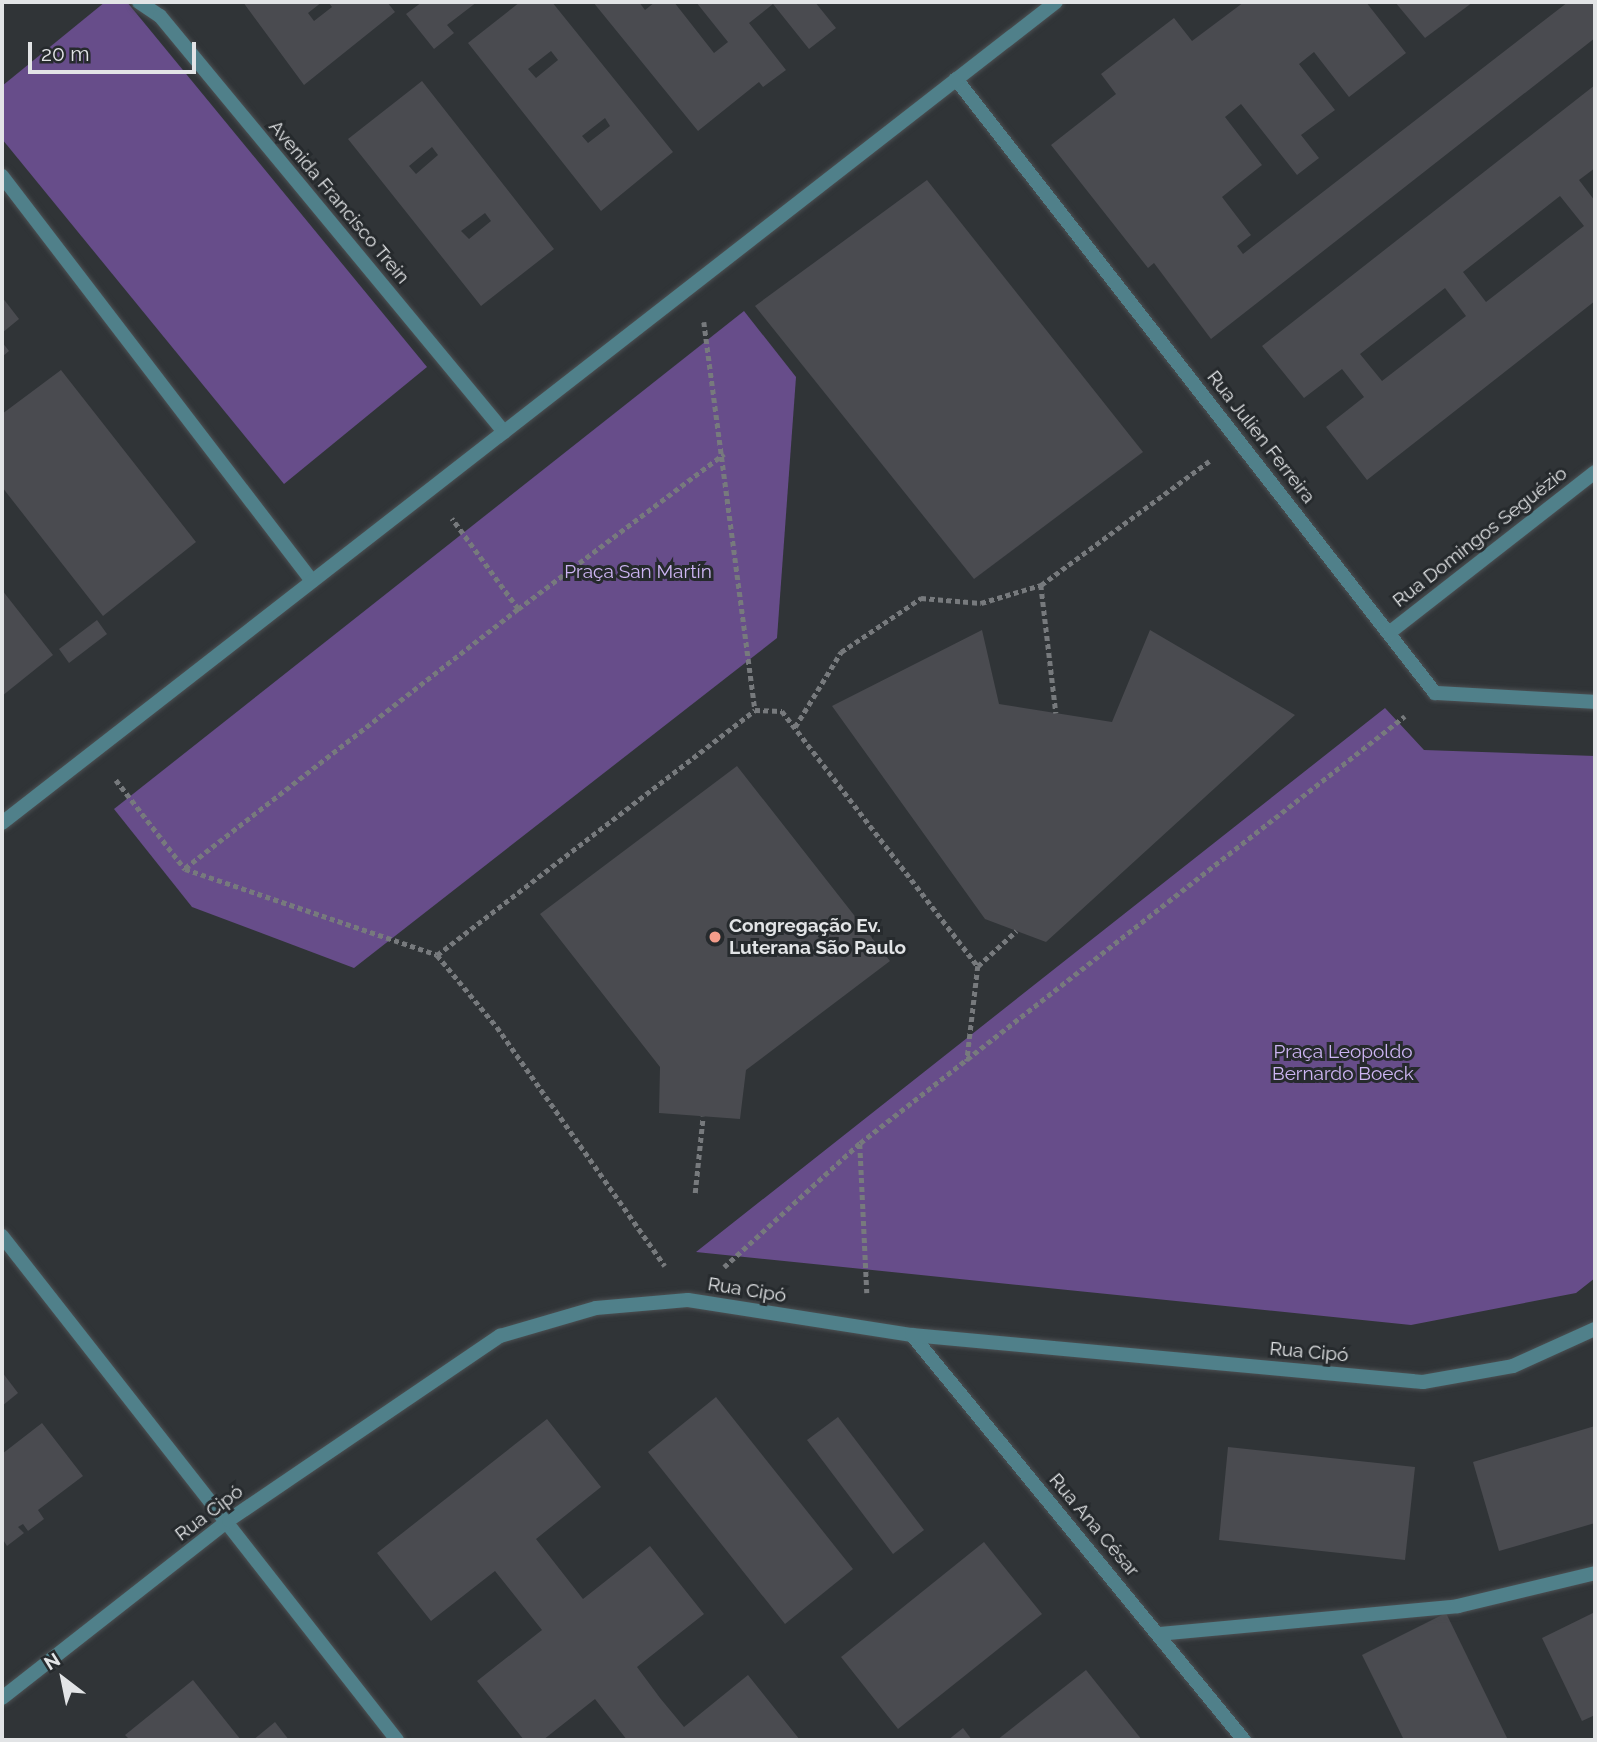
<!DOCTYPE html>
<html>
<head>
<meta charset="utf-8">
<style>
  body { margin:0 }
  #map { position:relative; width:1597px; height:1742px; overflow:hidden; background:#303437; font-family:Raleway,sans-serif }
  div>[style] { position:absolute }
  .green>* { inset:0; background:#674d8a }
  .building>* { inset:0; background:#4a4b50 }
  .path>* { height:4.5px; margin-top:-2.25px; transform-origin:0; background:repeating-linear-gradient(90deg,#777a7d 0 5px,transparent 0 8.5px) }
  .roads { filter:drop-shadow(0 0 2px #4c5053) drop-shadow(0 0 2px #4c5053) }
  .service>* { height:14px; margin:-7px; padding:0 7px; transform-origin:7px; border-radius:7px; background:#50808a }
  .minor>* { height:14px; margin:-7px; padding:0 7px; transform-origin:7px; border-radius:7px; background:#50808a }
  .tertiary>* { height:14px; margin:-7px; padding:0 7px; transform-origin:7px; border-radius:7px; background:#50808a }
  .dots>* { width:19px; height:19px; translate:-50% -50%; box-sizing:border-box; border:4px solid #262a2d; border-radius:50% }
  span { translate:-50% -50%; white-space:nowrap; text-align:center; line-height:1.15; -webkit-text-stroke:6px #262a2d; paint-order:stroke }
  .street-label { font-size:19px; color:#e2e4e6 }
  .park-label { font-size:19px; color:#cdb5f3 }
  .poi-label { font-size:19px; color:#e2e4e6; font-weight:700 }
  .left { translate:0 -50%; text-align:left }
  .frame { position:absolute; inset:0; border:4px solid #e2e4e6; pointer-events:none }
  .north { position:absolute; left:28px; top:1644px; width:70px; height:70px; -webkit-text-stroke:5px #262a2d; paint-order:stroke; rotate:328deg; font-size:19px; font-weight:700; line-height:28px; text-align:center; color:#e2e4e6 }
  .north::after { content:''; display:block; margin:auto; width:24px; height:32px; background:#e2e4e6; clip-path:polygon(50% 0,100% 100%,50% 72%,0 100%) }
  .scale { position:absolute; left:28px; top:42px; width:168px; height:32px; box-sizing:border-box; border:4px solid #e2e4e6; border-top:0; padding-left:9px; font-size:21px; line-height:24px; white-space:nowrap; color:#e2e4e6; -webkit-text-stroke:5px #262a2d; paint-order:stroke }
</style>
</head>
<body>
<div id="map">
  <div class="green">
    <div style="clip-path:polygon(105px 2px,127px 2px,427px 367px,284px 484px,2px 139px,2px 86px)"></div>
    <div style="clip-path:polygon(744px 311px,796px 377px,777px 638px,354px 968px,192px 907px,114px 809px)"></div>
    <div style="clip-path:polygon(1385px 708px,1424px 750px,1595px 756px,1595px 1278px,1576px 1293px,1411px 1325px,696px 1252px)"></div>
  </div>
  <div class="building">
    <div style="clip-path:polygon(243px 2px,322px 2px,308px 13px,314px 21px,332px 7px,328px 2px,387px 2px,395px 12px,304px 85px)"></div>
    <div style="clip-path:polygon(422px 2px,477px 2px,447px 25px,454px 33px,434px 49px,406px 14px)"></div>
    <div style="clip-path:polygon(evenodd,520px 2px,552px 2px,673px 152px,601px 211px,468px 43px,520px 2px,551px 51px,558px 60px,536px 78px,528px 69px,551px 51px,520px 2px,605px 118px,610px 126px,588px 143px,582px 136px,605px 118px)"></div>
    <div style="clip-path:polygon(593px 2px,639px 2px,645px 10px,655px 2px,674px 2px,714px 53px,728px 42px,696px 2px,815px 2px,836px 28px,809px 49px,773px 4px,749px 23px,786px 70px,763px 87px,759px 82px,698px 131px)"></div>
    <div style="clip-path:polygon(1244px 2px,1366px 2px,1406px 53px,1349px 97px,1314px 52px,1299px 64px,1335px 110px,1301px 135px,1319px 158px,1297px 175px,1241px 104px,1225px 117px,1262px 165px,1222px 197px,1251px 235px,1237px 246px,1243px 254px,1568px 2px,1595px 2px,1595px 38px,1211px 339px,1154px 263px,1148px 268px,1051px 145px,1116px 94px,1101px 74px,1174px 18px,1192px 41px)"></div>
    <div style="clip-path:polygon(1395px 2px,1473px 2px,1425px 38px)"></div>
    <div style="clip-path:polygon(evenodd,422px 81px,554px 249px,481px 306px,348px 139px,422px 81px,432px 147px,438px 155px,416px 174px,409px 166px,432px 147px,422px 81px,485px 213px,491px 221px,469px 239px,461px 231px,485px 213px)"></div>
    <div style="clip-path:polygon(evenodd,1595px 85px,1595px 168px,1579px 180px,1595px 201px,1595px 301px,1367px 480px,1326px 427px,1364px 397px,1342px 369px,1304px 398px,1262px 346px,1595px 85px,1560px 196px,1584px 226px,1486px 302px,1463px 272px,1560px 196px,1595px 85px,1445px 288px,1466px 316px,1382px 381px,1360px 354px,1445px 288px)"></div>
    <div style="clip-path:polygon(927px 180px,1143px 452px,974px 579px,755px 306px)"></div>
    <div style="clip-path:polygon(2px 297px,19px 319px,2px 333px)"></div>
    <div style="clip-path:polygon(2px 342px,9px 351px,2px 357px)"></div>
    <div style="clip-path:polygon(61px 370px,196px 542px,103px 616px,2px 487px,2px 414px)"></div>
    <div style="clip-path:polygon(2px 590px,53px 655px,2px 696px)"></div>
    <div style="clip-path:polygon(97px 620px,107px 634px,69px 663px,59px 649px)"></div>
    <div style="clip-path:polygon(982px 630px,999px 704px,1112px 722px,1150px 630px,1295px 715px,1046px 942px,985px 919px,832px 706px)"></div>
    <div style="clip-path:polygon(737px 766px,890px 961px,746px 1070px,740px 1119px,659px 1113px,660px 1067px,540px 914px)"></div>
    <div style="clip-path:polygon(2px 1372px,18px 1393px,2px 1406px)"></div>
    <div style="clip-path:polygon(716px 1397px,853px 1569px,785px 1624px,648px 1452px)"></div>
    <div style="clip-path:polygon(838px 1417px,924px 1530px,893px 1554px,807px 1440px)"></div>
    <div style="clip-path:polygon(547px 1419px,601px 1487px,536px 1539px,583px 1599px,650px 1546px,704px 1614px,637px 1667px,660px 1698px,684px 1727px,748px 1675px,800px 1740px,627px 1740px,595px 1699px,543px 1740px,524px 1740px,477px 1681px,542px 1630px,495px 1571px,431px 1621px,377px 1553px)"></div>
    <div style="clip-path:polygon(42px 1423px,83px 1476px,38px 1510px,44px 1519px,28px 1531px,23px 1524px,18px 1527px,24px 1533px,7px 1546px,2px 1538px,2px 1454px)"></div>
    <div style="clip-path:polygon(1595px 1426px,1595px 1523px,1499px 1551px,1473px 1462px)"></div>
    <div style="clip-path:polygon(1228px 1447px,1415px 1467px,1405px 1560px,1219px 1540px)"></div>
    <div style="clip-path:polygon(984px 1542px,1042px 1614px,898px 1729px,841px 1657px)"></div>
    <div style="clip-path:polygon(1595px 1612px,1595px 1715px,1582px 1721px,1542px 1638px)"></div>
    <div style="clip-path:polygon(1446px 1613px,1508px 1740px,1404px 1740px,1362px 1655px)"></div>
    <div style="clip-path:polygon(1086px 1670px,1142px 1740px,997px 1740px)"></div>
    <div style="clip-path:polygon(193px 1680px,241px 1740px,130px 1740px,125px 1735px)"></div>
    <div style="clip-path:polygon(275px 1722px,289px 1740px,253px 1740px)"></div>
    <div style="clip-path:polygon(963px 1728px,972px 1740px,948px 1740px)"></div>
  </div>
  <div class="path">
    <div style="left:704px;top:322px;width:391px;rotate:82.5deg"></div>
    <div style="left:1041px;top:585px;width:129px;rotate:83.3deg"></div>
    <div style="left:518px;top:609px;width:258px;rotate:-37deg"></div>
    <div style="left:795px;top:727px;width:88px;rotate:-58.5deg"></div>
    <div style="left:841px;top:652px;width:97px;rotate:-34deg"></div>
    <div style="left:921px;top:598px;width:60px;rotate:4.8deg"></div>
    <div style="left:981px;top:603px;width:63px;rotate:-16.7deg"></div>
    <div style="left:1041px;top:585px;width:209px;rotate:-36.4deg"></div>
    <div style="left:116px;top:780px;width:113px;rotate:52.2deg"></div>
    <div style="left:185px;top:869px;width:266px;rotate:18.8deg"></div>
    <div style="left:437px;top:955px;width:94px;rotate:50.2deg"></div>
    <div style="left:497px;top:1027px;width:292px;rotate:54.9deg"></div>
    <div style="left:185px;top:868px;width:422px;rotate:-37.9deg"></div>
    <div style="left:518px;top:609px;width:112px;rotate:-126.3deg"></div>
    <div style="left:437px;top:955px;width:401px;rotate:-37.6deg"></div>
    <div style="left:755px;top:710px;width:27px;rotate:2deg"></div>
    <div style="left:782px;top:711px;width:322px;rotate:52.5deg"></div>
    <div style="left:978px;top:966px;width:96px;rotate:96.6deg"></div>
    <div style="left:978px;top:966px;width:52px;rotate:-42.6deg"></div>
    <div style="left:860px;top:1144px;width:149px;rotate:87.3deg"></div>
    <div style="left:695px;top:1193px;width:77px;rotate:-84.1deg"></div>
    <div style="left:724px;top:1267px;width:184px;rotate:-42.4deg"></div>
    <div style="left:860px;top:1143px;width:692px;rotate:-38.08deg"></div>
  </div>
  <div class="roads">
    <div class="service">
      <div style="left:1159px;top:1634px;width:300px;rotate:-5.3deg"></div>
      <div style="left:1458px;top:1606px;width:141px;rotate:-13.5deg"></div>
    </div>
    <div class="minor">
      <div style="left:956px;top:79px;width:779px;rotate:52.04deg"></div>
      <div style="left:1435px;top:693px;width:160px;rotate:3.2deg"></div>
      <div style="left:1389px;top:633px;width:261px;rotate:-38deg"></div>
      <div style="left:2px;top:1236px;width:640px;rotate:51.91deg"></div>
      <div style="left:912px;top:1335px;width:524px;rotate:50.66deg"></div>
      <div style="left:2px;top:1698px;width:288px;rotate:-38.1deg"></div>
      <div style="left:229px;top:1520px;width:328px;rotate:-34.2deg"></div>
      <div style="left:500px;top:1336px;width:100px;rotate:-16.3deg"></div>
      <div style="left:596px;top:1308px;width:92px;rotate:-5deg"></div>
      <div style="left:688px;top:1300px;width:227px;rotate:8.9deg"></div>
      <div style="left:912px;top:1335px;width:513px;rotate:5.26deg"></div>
      <div style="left:1423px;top:1382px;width:91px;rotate:-10.1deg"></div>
      <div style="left:1513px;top:1366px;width:90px;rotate:-24.3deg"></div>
    </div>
    <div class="tertiary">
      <div style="left:139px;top:2px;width:25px;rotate:34deg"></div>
      <div style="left:160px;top:16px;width:540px;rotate:50.41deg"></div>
      <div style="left:2px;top:176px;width:510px;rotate:52.57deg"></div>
      <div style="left:2px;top:823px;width:1336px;rotate:-37.92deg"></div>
    </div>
  </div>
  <div class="dots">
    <div style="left:715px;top:937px;background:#f49d8b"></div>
  </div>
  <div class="street-label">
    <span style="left:339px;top:202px;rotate:50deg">Avenida Francisco Trein</span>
    <span style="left:1261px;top:437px;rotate:52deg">Rua Julien Ferreira</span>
    <span style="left:1480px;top:537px;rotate:-38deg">Rua Domingos Seguézio</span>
    <span style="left:747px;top:1290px;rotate:9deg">Rua Cipó</span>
    <span style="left:1309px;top:1352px;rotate:5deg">Rua Cipó</span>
    <span style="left:209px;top:1513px;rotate:-37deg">Rua Cipó</span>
    <span style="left:1094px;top:1525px;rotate:50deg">Rua Ana César</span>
  </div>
  <div class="park-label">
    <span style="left:638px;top:572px">Praça San Martín</span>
    <span style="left:1343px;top:1063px">Praça Leopoldo<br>Bernardo Boeck</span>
  </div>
  <div class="poi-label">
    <span class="left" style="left:729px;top:937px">Congregação Ev.<br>Luterana São Paulo</span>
  </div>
  <div class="frame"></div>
  <div class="north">N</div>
  <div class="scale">20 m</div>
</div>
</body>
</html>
